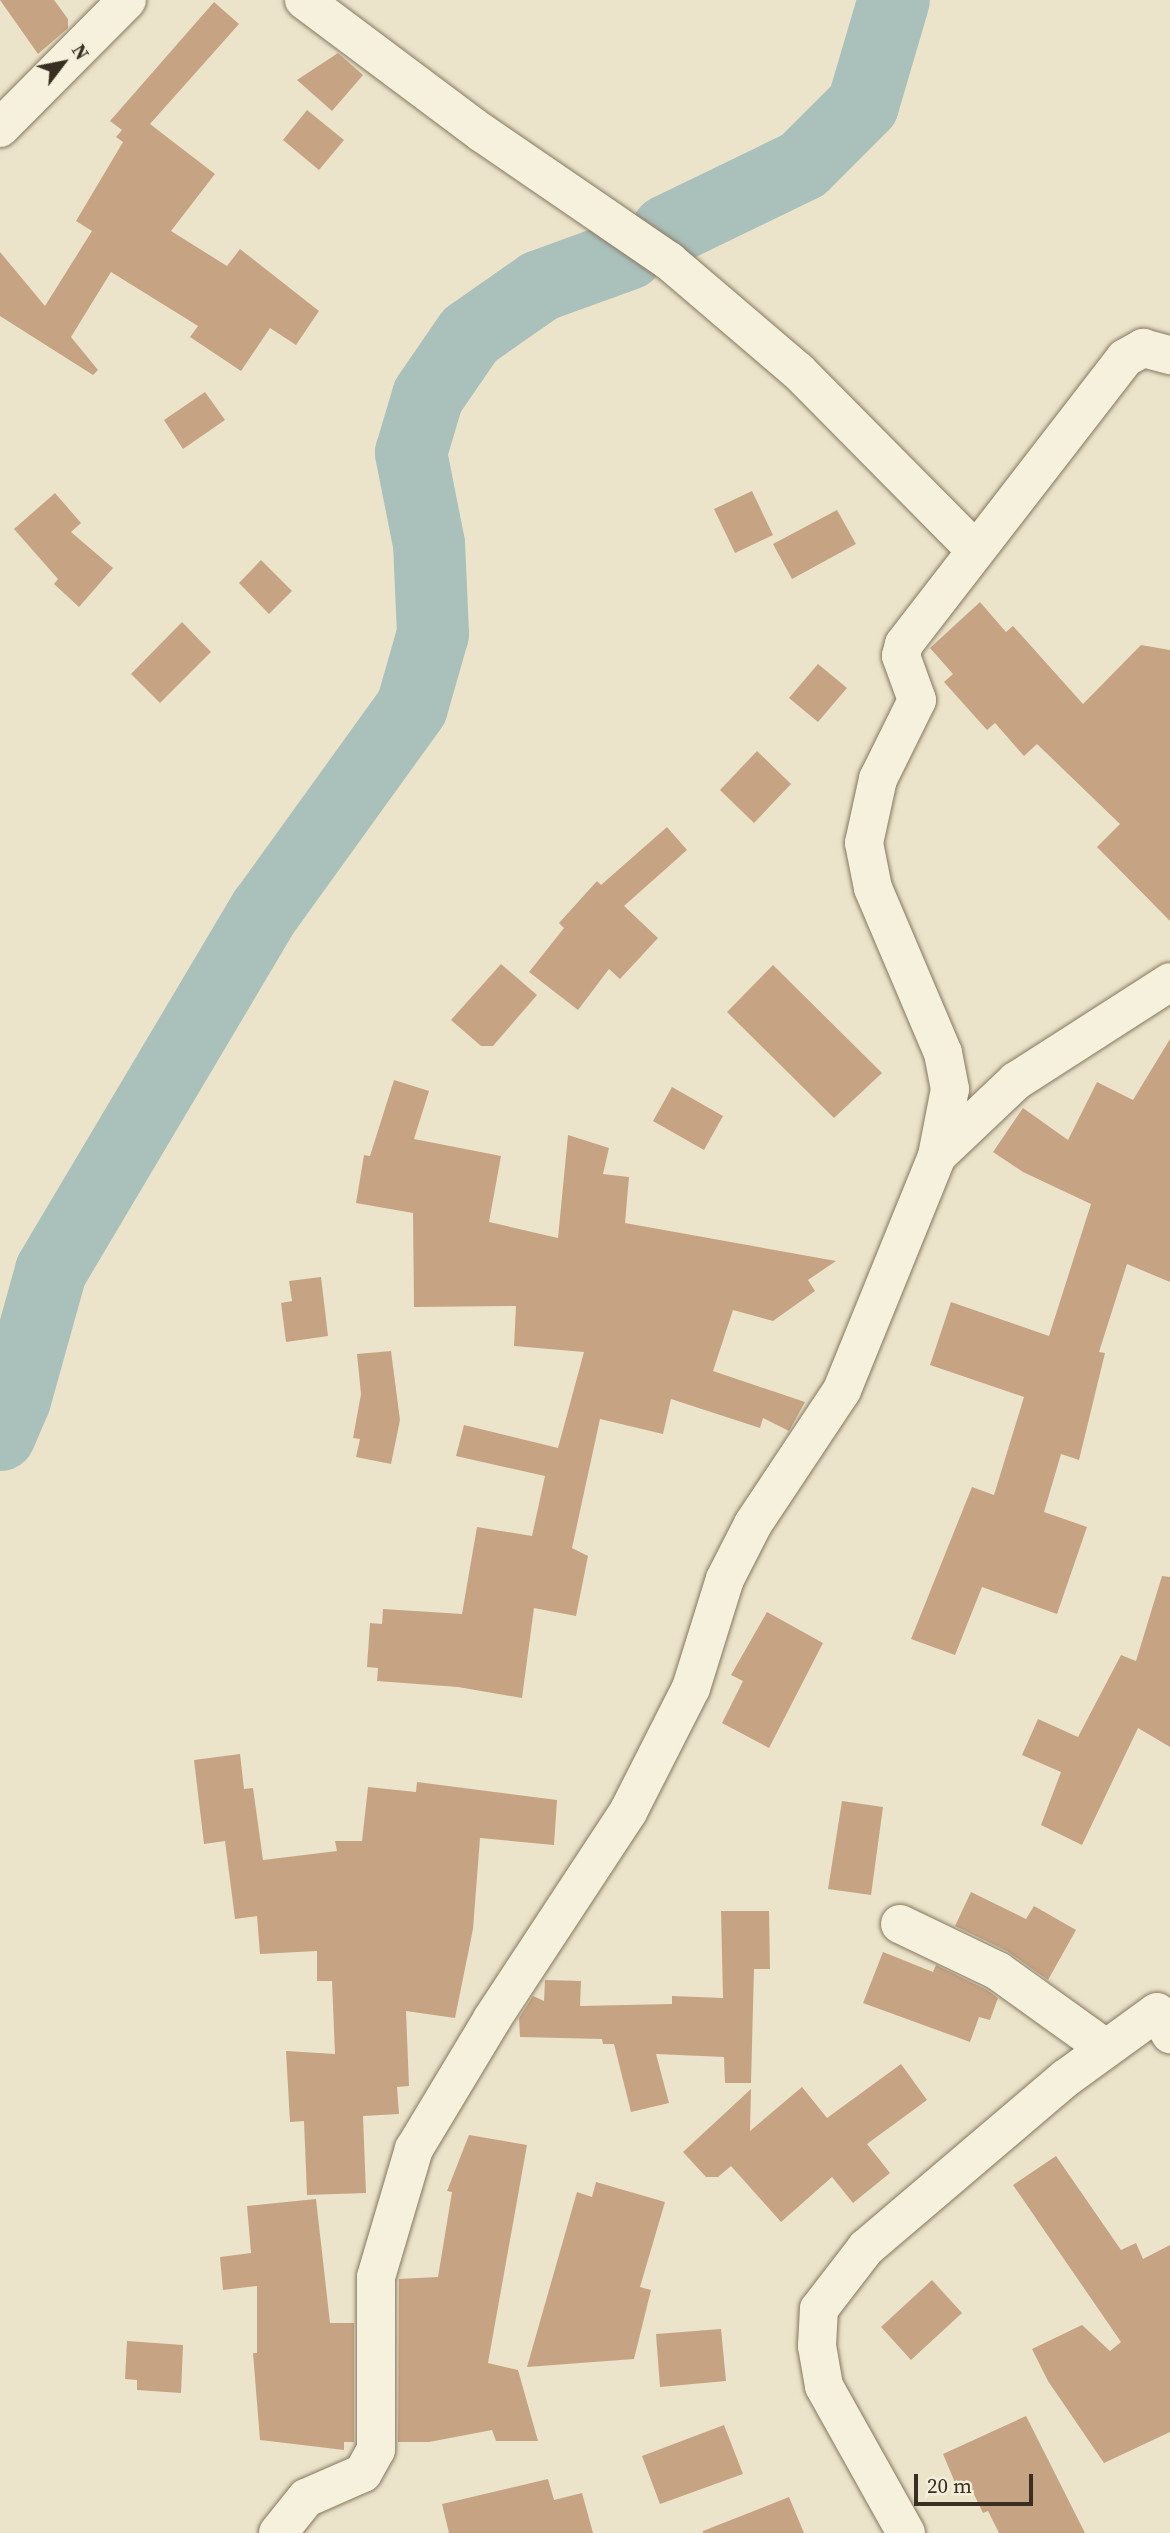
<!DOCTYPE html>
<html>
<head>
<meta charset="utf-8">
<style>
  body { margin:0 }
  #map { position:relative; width:1170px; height:2533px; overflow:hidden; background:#ebe4ca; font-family:"Source Serif 4",serif }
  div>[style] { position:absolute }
  .river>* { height:72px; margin:-36px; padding:0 36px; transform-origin:36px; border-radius:36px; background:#aac0bb }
  .building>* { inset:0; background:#c6a483 }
  .roads { filter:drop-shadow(0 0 2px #867760) drop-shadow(0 0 2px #867760) }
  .minor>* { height:38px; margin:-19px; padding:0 19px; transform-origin:19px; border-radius:19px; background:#f6f1dc }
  span { translate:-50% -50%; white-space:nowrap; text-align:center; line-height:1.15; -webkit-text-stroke:5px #f3eed9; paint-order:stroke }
  .north { position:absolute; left:28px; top:28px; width:70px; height:70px; -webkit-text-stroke:5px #f3eed9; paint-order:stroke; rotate:58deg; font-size:19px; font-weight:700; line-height:28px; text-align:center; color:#382e22 }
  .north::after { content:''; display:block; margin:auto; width:24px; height:32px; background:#382e22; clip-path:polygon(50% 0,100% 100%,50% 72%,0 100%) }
  .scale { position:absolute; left:914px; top:2474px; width:119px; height:32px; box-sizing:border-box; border:4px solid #382e22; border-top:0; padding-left:9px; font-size:21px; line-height:24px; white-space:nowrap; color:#382e22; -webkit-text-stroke:5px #f3eed9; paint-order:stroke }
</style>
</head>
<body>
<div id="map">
  <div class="river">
    <div style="left:667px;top:231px;width:151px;rotate:-25.9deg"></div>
    <div style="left:803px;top:165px;width:85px;rotate:-45deg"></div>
    <div style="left:863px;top:105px;width:109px;rotate:-73.6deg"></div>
    <div style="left:0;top:1435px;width:38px;rotate:-67deg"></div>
    <div style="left:15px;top:1400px;width:134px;rotate:-74.4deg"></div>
    <div style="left:51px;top:1271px;width:419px;rotate:-59.3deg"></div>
    <div style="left:265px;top:911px;width:251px;rotate:-54.2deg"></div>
    <div style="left:412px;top:707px;width:76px;rotate:-74deg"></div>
    <div style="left:433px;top:634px;width:90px;rotate:-92.5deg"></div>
    <div style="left:429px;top:544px;width:93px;rotate:-101.2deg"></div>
    <div style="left:411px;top:453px;width:59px;rotate:-73.4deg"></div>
    <div style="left:428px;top:396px;width:74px;rotate:-55.5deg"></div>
    <div style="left:470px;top:335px;width:85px;rotate:-35deg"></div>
    <div style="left:540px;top:286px;width:94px;rotate:-20deg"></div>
  </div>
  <div class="building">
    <div style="clip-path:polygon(0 0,54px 0,68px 19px,68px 28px,38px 54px)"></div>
    <div style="clip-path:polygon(214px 2px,239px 24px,150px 124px,215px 174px,171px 231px,227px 266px,240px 249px,319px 311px,296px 345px,270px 328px,241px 371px,190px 337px,198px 326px,111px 272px,71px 337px,98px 370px,93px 375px,0 316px,0 252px,45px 306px,92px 231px,76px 221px,123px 142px,116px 137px,122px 130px,110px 121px)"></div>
    <div style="clip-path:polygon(338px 53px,363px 75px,332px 111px,297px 80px)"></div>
    <div style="clip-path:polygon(307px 110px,344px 140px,319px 170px,283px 140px)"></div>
    <div style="clip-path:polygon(205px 392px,225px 420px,183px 449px,164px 420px)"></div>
    <div style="clip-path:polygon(752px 491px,773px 535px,735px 553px,714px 509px)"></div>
    <div style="clip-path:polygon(55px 493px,81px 523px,71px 532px,113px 568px,79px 607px,54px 584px,58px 579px,14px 529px)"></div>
    <div style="clip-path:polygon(837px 510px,856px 544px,792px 579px,773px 544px)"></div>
    <div style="clip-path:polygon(261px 560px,292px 591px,269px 614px,239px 583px)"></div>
    <div style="clip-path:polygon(980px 602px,1006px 632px,1013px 626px,1083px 704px,1141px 645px,1170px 650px,1170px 921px,1097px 847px,1120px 824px,1037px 744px,1024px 756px,995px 723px,987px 730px,944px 682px,953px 674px,930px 648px)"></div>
    <div style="clip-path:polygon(182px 622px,211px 652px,160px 703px,131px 674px)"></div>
    <div style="clip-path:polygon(818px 664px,847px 688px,818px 722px,789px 698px)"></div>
    <div style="clip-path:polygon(757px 751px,791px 784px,754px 823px,720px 790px)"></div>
    <div style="clip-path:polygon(667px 827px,687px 850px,624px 906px,658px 938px,620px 979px,609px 969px,578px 1010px,529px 972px,564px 928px,559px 923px,597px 881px,601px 885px)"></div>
    <div style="clip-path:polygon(501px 964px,537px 995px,493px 1046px,481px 1046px,451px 1020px)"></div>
    <div style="clip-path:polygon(773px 965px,882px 1073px,834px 1118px,727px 1012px)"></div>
    <div style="clip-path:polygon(1170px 1039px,1170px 1282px,1127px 1264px,1099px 1352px,1105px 1353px,1079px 1460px,1061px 1454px,1044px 1512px,1087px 1527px,1057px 1614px,982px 1587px,955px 1655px,911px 1639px,972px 1487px,994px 1495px,1024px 1397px,930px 1365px,951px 1302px,1049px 1336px,1091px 1204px,1023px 1172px,993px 1152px,1023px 1108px,1068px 1140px,1097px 1082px,1133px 1100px)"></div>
    <div style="clip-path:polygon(394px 1080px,429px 1091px,414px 1139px,501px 1156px,489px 1222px,558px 1238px,568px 1135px,609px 1148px,603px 1174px,629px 1177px,625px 1223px,836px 1261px,808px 1280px,815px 1291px,773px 1321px,733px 1310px,713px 1371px,805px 1402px,789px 1431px,763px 1418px,760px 1428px,671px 1399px,663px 1434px,600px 1419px,572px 1548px,588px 1556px,576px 1616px,534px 1608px,522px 1698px,458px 1687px,377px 1681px,378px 1668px,367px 1667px,370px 1623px,382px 1624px,383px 1609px,462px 1614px,477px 1527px,532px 1536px,545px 1476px,456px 1456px,464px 1425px,558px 1448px,584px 1352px,514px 1346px,516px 1306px,414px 1307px,413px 1213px,356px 1203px,364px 1155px,370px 1156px)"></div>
    <div style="clip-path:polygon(672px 1087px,723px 1116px,704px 1150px,653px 1121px)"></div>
    <div style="clip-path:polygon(321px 1277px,328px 1336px,286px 1342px,281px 1303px,292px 1301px,289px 1281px)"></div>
    <div style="clip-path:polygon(391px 1351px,400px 1420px,391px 1464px,356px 1457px,360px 1439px,353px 1438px,361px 1394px,357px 1354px)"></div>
    <div style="clip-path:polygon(1162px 1576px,1170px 1577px,1170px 1747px,1138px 1728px,1082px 1845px,1041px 1825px,1061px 1772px,1022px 1755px,1038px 1719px,1078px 1737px,1121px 1655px,1136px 1661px)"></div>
    <div style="clip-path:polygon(767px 1612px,823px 1643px,769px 1748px,722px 1723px,743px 1681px,731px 1675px)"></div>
    <div style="clip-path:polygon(240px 1754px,244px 1789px,253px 1788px,263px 1860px,337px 1851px,335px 1841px,362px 1841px,368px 1787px,416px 1792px,417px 1782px,557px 1800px,554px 1845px,480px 1838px,473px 1929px,455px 2018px,406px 2011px,409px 2086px,397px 2087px,399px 2114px,363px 2116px,366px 2193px,307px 2195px,304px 2121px,290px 2122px,286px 2051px,335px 2054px,332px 1981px,317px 1981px,317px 1951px,260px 1954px,257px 1916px,235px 1919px,225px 1841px,204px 1844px,194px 1760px)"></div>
    <div style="clip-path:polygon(842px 1801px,883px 1807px,871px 1895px,828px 1889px)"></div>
    <div style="clip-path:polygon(971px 1892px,1026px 1919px,1034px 1906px,1076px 1930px,1048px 1980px,1007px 1951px,955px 1926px)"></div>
    <div style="clip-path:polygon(721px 1911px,769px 1911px,770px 1969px,754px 1969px,751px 2083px,725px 2083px,724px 2057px,656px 2054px,669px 2103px,631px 2112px,614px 2044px,603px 2044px,602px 2039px,520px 2037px,519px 2018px,533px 1996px,544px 2001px,545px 1980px,581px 1981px,580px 2006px,672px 2004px,672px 1996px,723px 1998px)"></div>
    <div style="clip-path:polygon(883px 1952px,933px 1972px,936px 1965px,987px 1990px,998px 1998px,990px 2020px,979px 2017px,970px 2042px,863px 2003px)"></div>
    <div style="clip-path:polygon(901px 2064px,927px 2100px,867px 2144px,890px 2173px,853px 2203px,832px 2177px,781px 2222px,731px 2166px,718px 2177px,706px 2177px,683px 2152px,751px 2089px,750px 2131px,802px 2087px,827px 2118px)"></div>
    <div style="clip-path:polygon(469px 2135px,527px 2145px,488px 2363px,518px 2370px,538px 2441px,496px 2441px,492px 2430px,429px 2442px,398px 2442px,399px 2279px,438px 2277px,452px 2192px,447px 2191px)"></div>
    <div style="clip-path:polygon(1056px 2156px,1121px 2250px,1136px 2243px,1143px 2259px,1170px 2245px,1170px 2432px,1104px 2463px,1048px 2381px,1032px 2349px,1082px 2325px,1110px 2351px,1121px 2342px,1013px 2185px)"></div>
    <div style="clip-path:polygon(596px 2182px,665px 2202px,640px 2287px,651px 2290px,634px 2359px,527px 2367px,577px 2192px,592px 2197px)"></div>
    <div style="clip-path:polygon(316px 2199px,330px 2323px,354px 2323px,354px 2442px,344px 2442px,344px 2450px,260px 2440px,253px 2353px,257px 2353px,257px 2286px,223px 2290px,220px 2257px,251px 2253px,247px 2206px)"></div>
    <div style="clip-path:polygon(932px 2280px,962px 2313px,911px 2360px,881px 2327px)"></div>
    <div style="clip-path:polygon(721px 2329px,726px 2381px,660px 2387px,656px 2334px)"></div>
    <div style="clip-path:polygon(127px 2341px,183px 2345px,181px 2393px,137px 2390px,137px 2380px,125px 2379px)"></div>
    <div style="clip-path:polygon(1026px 2416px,1085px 2533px,999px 2533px,988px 2511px,983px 2513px,967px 2480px,956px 2485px,943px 2454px)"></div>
    <div style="clip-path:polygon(724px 2425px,743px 2474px,660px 2504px,642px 2456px)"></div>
    <div style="clip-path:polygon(548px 2479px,554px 2500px,582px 2493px,593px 2533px,449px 2533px,442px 2504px)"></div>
    <div style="clip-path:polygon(789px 2497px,804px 2533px,703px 2533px,703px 2531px)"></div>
  </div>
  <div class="roads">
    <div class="minor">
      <div style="left:304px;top:0;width:222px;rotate:36.8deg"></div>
      <div style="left:482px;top:133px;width:227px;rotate:34.4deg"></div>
      <div style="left:669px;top:261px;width:170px;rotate:40.5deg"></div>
      <div style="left:798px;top:371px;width:250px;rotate:45.3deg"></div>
      <div style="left:0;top:128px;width:180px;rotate:-45.2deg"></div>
      <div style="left:938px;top:1155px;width:108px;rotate:-43.5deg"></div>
      <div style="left:1016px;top:1081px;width:183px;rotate:-32.7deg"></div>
      <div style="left:900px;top:1924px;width:109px;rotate:25.6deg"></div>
      <div style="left:998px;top:1971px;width:132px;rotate:35.7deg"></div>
      <div style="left:278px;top:2533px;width:45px;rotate:-51.3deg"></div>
      <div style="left:306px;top:2498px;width:62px;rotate:-23.7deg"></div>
      <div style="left:363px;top:2473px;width:26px;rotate:-61deg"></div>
      <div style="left:376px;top:2450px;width:173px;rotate:-90deg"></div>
      <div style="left:376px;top:2277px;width:134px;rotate:-73.5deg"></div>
      <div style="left:414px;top:2149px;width:152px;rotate:-59deg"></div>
      <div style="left:492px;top:2019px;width:248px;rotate:-56.7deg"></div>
      <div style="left:628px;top:1812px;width:139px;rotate:-63.1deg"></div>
      <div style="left:691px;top:1688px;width:114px;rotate:-72.7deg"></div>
      <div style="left:725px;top:1579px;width:62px;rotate:-63deg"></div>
      <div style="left:753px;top:1524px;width:161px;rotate:-56.4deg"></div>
      <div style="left:842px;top:1390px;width:253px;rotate:-67.9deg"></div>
      <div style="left:937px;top:1156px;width:68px;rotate:-79deg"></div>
      <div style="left:950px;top:1089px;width:37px;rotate:-101deg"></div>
      <div style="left:943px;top:1053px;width:179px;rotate:-113deg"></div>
      <div style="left:873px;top:888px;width:46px;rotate:-101.3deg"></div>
      <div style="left:864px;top:843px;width:66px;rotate:-77.7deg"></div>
      <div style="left:878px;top:779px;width:88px;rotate:-63.7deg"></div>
      <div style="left:917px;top:700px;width:47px;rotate:-110deg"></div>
      <div style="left:901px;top:656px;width:12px;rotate:-76deg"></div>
      <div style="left:904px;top:644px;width:361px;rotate:-52.3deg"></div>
      <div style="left:1125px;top:358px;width:21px;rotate:-29deg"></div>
      <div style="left:1143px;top:348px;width:28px;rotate:15deg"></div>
      <div style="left:906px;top:2533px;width:168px;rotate:-119.2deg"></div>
      <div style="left:824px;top:2386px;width:41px;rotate:-99.9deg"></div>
      <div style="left:817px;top:2346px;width:37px;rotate:-87deg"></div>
      <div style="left:819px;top:2309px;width:77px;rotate:-52.4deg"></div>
      <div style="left:866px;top:2248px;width:262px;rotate:-40.4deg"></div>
      <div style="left:1066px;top:2078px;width:112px;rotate:-36deg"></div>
      <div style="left:1157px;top:2012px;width:26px;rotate:59deg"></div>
    </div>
  </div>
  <div class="north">N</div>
  <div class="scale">20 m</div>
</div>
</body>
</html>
